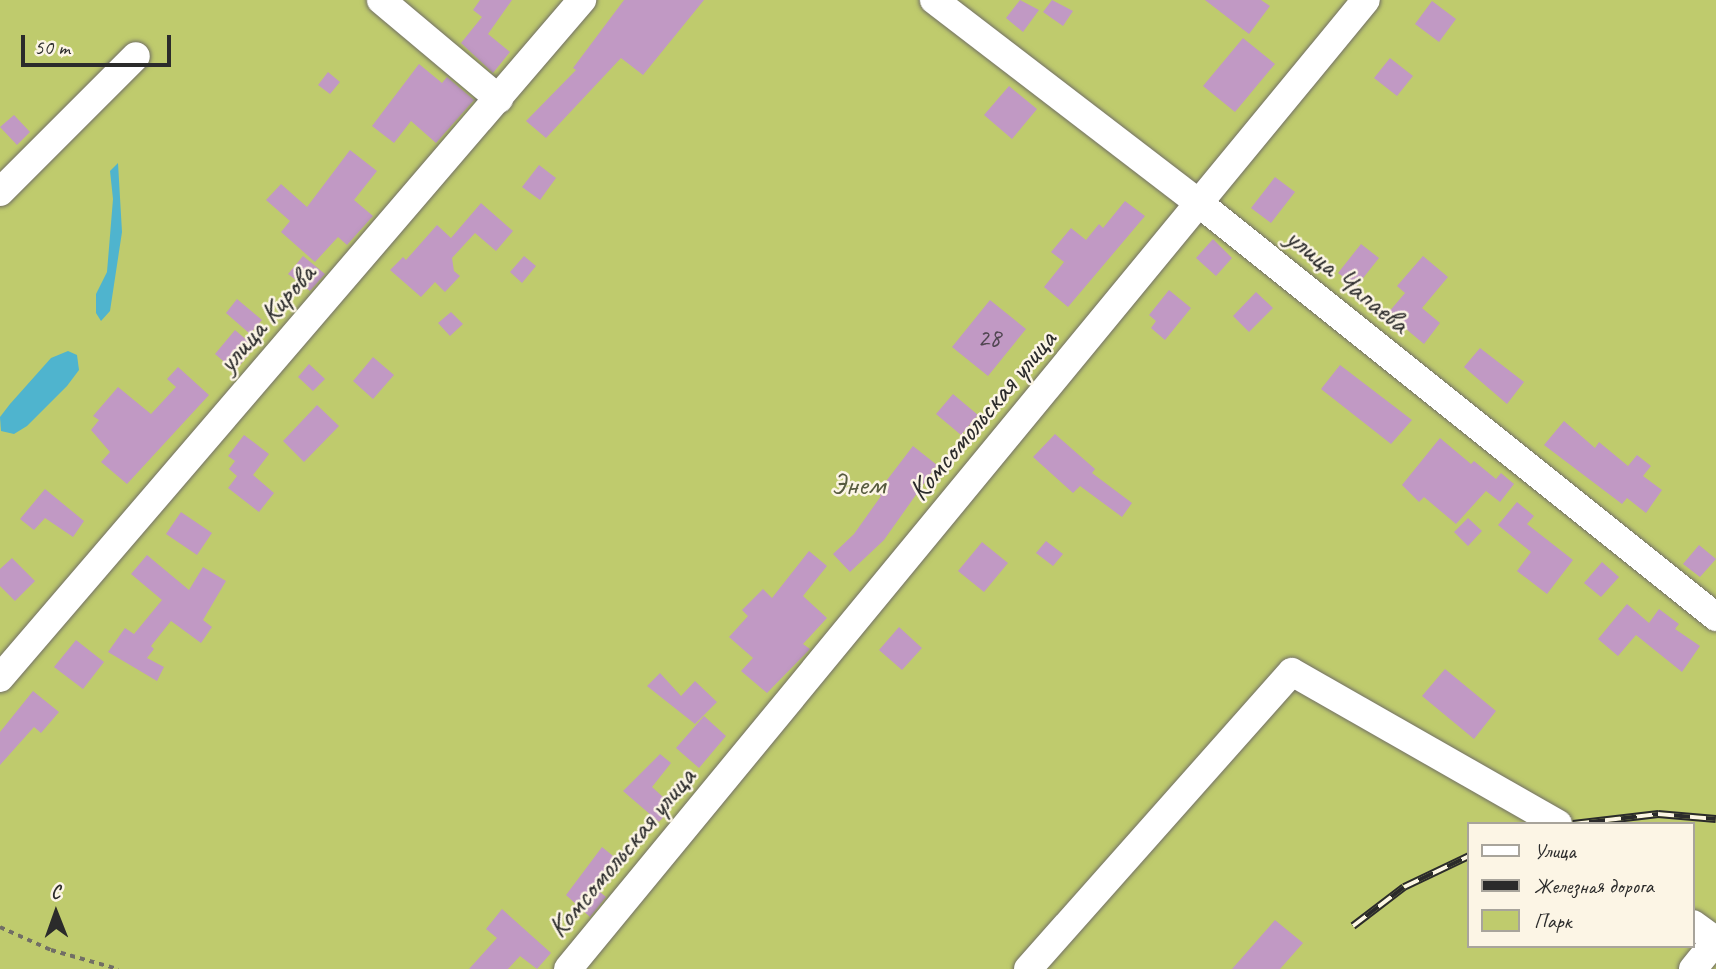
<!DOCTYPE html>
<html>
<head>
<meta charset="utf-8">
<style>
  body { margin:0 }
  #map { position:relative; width:1716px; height:969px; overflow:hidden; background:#f4ead0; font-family:Caveat,sans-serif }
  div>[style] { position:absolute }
  .green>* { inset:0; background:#bfcb6d }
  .water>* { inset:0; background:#4fb4ce }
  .building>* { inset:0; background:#c199c4 }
  .path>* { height:3.5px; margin-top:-1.75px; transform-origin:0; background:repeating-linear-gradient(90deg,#716e65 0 5px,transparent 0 10px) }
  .roads { filter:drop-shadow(0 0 2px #716e65) drop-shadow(0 0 2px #716e65) }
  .minor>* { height:28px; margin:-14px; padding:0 14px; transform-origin:14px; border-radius:14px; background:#fff }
  .rail>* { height:8px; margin-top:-4px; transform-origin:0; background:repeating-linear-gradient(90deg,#fcf5e5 0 16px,#2b2b2b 0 32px); box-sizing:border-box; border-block:2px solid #2b2b2b }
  span { translate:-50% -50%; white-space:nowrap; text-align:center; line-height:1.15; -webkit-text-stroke:5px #fcf5e5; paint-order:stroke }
  .number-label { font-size:26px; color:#504651 }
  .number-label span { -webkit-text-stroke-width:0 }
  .street-label { font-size:30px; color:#2b2b2b }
  .park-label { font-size:30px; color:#575b3f }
  .legend { position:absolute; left:1467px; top:822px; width:228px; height:126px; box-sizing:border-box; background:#fcf5e5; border:2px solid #a8a49b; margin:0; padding:9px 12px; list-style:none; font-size:21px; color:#2b2b2b }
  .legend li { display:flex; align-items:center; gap:14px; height:35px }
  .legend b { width:35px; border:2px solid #a8a49b }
  .north { position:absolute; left:21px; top:878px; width:70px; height:70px; -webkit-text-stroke:5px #fcf5e5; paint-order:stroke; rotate:359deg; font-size:19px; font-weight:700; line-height:28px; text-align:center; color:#2b2b2b }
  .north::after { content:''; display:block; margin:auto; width:24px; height:32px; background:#2b2b2b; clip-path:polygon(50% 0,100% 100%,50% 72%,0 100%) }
  .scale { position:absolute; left:21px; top:35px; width:150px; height:32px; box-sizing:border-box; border:4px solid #2b2b2b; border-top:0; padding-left:9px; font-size:21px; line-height:24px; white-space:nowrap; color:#2b2b2b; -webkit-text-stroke:5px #fcf5e5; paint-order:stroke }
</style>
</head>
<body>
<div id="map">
  <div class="green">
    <div style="clip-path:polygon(evenodd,0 0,1716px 0,1716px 969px,0 969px,0 0,1469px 824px,1693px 824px,1693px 946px,1469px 946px,1469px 824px)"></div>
  </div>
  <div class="water">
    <div style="clip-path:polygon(118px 163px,122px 232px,110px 311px,101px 321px,96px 313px,96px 294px,107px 272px,113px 199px,110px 171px)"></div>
    <div style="clip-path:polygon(68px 351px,77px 355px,79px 370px,67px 386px,27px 426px,14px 434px,1px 431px,0 417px,10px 404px,51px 358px)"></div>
  </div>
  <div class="building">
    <div style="clip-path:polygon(480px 0,512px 0,488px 34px,510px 52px,493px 73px,461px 43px,482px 17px,473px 10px)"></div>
    <div style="clip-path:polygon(624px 0,704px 0,643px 75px,621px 58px,546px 138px,526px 121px,576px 70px,573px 68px)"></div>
    <div style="clip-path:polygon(1020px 0,1039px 10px,1023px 32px,1006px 18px)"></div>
    <div style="clip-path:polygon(1052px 0,1073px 11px,1063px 26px,1043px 12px)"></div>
    <div style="clip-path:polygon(1205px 0,1261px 0,1270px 6px,1249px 34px)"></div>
    <div style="clip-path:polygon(1432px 1px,1456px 19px,1439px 42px,1415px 24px)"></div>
    <div style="clip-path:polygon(1243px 38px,1275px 64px,1235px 112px,1203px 86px)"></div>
    <div style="clip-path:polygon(1390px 58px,1413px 76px,1397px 96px,1374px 78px)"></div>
    <div style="clip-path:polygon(419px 64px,442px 83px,447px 77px,474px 100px,436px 143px,411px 121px,394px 143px,372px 126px)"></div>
    <div style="clip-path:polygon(328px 72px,340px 82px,330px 94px,318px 85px)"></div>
    <div style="clip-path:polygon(1009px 86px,1037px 109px,1012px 139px,984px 115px)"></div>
    <div style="clip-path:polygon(14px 115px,30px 132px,17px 145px,0 127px)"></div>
    <div style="clip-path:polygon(350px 150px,377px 171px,354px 200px,373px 216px,347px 245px,338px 237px,315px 262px,281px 232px,290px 221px,266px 200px,281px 184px,307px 207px)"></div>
    <div style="clip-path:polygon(539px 165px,556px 178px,540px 200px,522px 187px)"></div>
    <div style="clip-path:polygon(1275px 177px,1295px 192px,1271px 223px,1251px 208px)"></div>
    <div style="clip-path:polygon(1125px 201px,1145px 216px,1068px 307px,1044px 287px,1064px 262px,1051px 252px,1071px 228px,1086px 240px,1099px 224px,1103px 228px)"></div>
    <div style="clip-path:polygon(481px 203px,513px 231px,496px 251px,475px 233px,452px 258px,454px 271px,460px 276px,445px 292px,435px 282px,421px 297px,390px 270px,403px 257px,406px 260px,437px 225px,451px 238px)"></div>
    <div style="clip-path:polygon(1213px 239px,1232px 258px,1216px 276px,1196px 258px)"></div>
    <div style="clip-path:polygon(1361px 244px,1379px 258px,1356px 287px,1338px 273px)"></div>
    <div style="clip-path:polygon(303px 256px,325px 274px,310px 291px,288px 274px)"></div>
    <div style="clip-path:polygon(524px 256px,536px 266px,522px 283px,510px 272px)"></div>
    <div style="clip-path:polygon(1423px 256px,1448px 277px,1422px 308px,1440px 323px,1424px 344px,1406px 329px,1400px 335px,1382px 320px,1405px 293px,1397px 286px)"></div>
    <div style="clip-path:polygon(1169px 290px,1191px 308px,1165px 340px,1151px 328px,1156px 321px,1149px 315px)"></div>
    <div style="clip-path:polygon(1256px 292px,1273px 308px,1249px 332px,1233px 316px)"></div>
    <div style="clip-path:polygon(237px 299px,262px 320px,250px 334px,226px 313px)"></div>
    <div style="clip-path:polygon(990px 300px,1026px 329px,988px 376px,952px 347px)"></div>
    <div style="clip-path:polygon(451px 312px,463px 324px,450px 336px,438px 323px)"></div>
    <div style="clip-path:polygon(235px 330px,255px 347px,235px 371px,215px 354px)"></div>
    <div style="clip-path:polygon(1480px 348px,1524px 382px,1507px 404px,1464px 367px)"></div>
    <div style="clip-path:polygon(373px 357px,394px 375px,373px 399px,353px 381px)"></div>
    <div style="clip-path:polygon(309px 364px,325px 379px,313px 391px,298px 377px)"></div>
    <div style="clip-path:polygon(1340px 365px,1412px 420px,1391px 444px,1321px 389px)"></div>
    <div style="clip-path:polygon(178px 367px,209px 395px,127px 484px,101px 462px,110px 452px,91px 430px,99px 420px,93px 416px,118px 387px,151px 414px,176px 387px,167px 379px)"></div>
    <div style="clip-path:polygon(953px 394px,978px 415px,961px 435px,936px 414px)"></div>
    <div style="clip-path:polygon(317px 405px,339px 426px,304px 462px,283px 441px)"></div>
    <div style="clip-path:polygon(1564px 421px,1595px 448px,1599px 442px,1628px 466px,1637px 455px,1651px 466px,1643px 476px,1662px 490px,1646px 513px,1627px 498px,1622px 504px,1544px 445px)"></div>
    <div style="clip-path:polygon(1055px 434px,1095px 469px,1092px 473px,1132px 503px,1122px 517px,1080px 486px,1073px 493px,1033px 457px)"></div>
    <div style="clip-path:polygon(244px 435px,269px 454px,253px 475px,274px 493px,259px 512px,228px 488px,237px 476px,229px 469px,235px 461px,228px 456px)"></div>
    <div style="clip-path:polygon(1440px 438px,1471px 464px,1474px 461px,1496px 479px,1501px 473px,1514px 484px,1500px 502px,1486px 491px,1495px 481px,1456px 524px,1424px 497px,1419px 502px,1402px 485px)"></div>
    <div style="clip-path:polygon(913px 446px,937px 465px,884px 540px,850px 572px,833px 554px,854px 534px,881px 496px,877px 493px)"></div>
    <div style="clip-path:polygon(45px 489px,84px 521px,73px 537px,45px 518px,34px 530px,20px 519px)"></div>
    <div style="clip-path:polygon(1517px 502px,1534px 516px,1527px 524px,1573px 560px,1547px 594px,1517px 571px,1531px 552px,1498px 525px)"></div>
    <div style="clip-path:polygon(181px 512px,212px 533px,197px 555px,166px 534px)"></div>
    <div style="clip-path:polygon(1468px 518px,1482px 531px,1468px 546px,1454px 532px)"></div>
    <div style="clip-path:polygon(1046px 541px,1063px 554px,1053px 566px,1036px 553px)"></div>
    <div style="clip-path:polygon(982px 542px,1008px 563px,984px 592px,958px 571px)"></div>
    <div style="clip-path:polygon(1699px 545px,1716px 559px,1700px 577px,1683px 564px)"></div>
    <div style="clip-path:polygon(809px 551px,827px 566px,803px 596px,827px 618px,803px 644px,810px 649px,767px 693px,741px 671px,753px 658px,729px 637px,748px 616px,742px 610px,763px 589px,772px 598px)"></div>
    <div style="clip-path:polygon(147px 555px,189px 590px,203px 567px,226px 581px,203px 620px,212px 627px,201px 643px,171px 621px,151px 646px,154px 649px,147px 658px,164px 667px,157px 681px,108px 652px,125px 628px,134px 634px,162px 600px,131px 574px)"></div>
    <div style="clip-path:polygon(12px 558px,35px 581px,15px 601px,0 586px,0 569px)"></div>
    <div style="clip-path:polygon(1602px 562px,1619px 577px,1601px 597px,1584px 583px)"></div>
    <div style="clip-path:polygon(1627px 604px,1649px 623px,1659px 609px,1679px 624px,1675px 629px,1700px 646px,1682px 672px,1636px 635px,1618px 656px,1598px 639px)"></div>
    <div style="clip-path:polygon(899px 627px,922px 648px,902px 670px,879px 650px)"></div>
    <div style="clip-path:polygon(76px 640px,104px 662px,83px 689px,54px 667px)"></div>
    <div style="clip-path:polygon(1445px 669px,1496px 711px,1474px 739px,1422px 696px)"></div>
    <div style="clip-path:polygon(660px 673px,681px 696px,695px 681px,717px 702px,695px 724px,647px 686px)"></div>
    <div style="clip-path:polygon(33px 691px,59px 712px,41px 733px,34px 727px,0 765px,0 732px)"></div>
    <div style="clip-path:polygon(704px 716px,726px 736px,699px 768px,676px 748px)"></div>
    <div style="clip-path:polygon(660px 754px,671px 763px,652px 787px,673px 806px,659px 822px,623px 791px)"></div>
    <div style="clip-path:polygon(602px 847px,623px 864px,600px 892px,606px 897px,590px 917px,566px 895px)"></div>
    <div style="clip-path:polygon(502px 909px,551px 953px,537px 969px,520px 956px,508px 969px,469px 969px,497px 938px,486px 929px)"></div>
    <div style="clip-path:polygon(1275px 920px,1303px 943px,1280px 969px,1232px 969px)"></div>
  </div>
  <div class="path">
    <div style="left:0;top:927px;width:56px;rotate:24.3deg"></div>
    <div style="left:51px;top:950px;width:70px;rotate:15.8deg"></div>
  </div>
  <div class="roads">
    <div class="minor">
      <div style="left:381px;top:0;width:154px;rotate:40deg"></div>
      <div style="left:934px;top:0;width:335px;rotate:37.5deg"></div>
      <div style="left:1200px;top:204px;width:661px;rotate:38.67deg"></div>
      <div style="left:0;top:192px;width:192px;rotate:-45deg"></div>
      <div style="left:0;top:678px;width:894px;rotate:-49.36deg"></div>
      <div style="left:1693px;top:924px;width:29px;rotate:36deg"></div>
      <div style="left:568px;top:969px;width:1255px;rotate:-50.53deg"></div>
      <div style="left:1028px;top:969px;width:397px;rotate:-48.4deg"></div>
      <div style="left:1292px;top:672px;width:306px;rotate:29.7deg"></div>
      <div style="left:1693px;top:969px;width:36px;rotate:-51deg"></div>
    </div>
  </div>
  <div class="rail">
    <div style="left:1573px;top:824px;width:86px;rotate:-6.7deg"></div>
    <div style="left:1658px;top:814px;width:58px;rotate:4.9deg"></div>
    <div style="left:1353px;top:926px;width:64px;rotate:-37.4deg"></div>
    <div style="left:1404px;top:887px;width:72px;rotate:-25.5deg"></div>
  </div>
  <div class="number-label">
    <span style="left:989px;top:338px">28</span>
  </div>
  <div class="street-label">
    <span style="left:1348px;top:280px;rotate:39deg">улица Чапаева</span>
    <span style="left:266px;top:318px;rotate:-49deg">улица Кирова</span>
    <span style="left:982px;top:415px;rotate:-50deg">Комсомольская улица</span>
    <span style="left:621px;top:852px;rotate:-50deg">Комсомольская улица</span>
  </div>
  <div class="park-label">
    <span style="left:858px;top:484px">Энем</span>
  </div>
  <ul class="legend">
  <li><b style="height:9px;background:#fff"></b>Улица</li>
  <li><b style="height:9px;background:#2b2b2b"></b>Железная дорога</li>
  <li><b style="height:19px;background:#bfcb6d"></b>Парк</li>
  </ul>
  <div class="north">С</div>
  <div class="scale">50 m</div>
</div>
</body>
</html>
